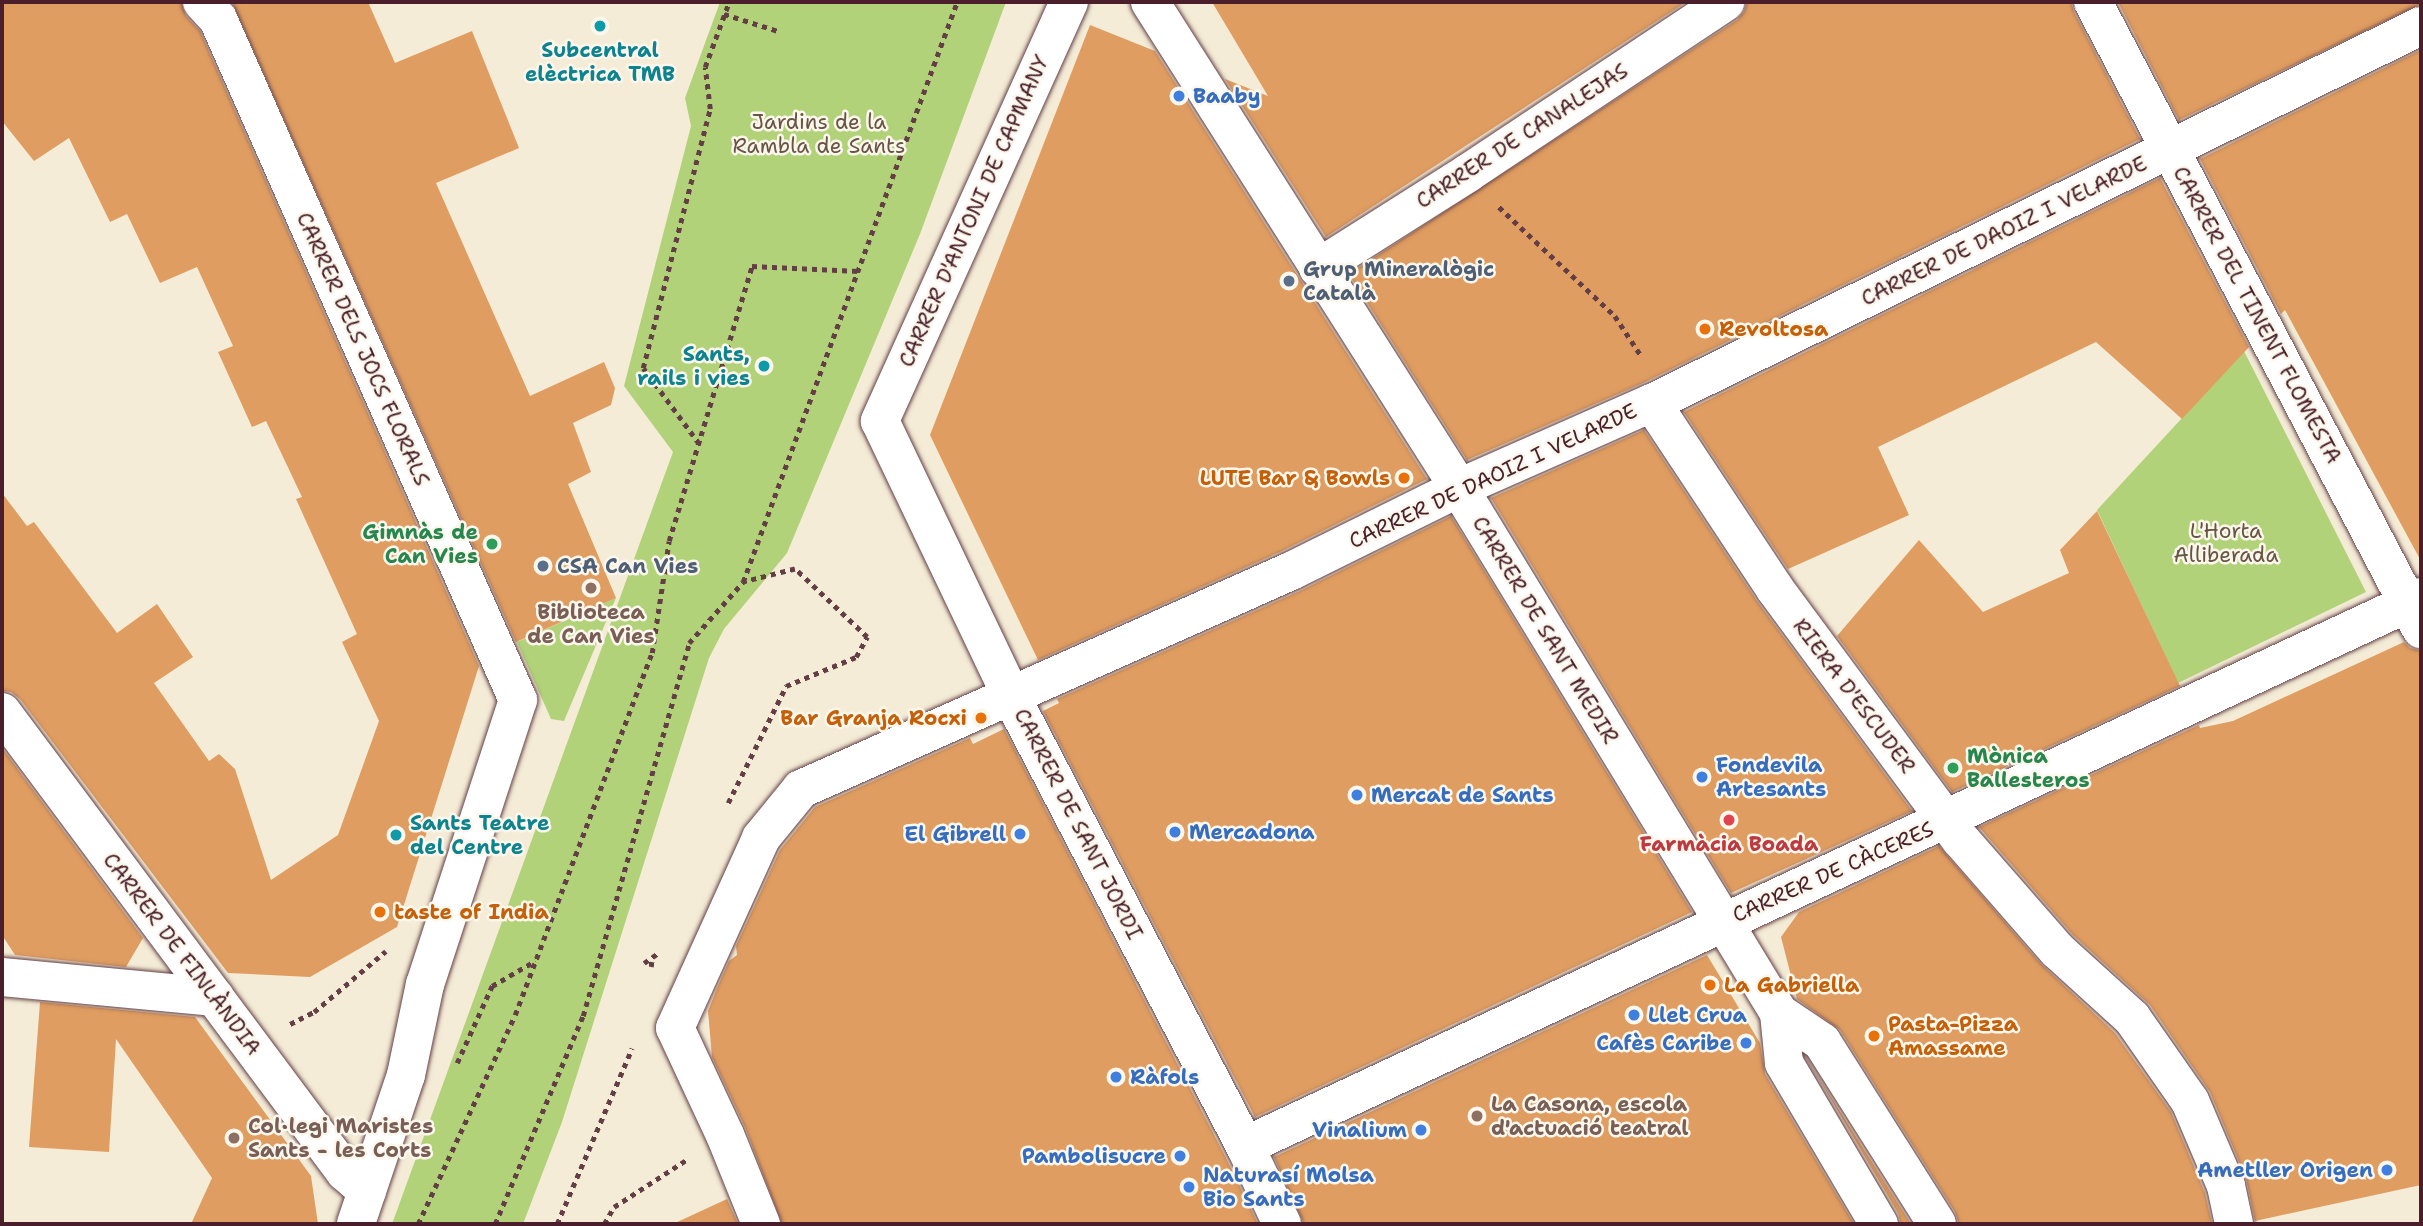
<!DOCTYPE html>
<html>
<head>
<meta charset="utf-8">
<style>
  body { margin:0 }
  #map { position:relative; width:2423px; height:1226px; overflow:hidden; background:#f4ecd6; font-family:"Shantell Sans",sans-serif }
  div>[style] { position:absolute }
  .green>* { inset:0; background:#b2d27a }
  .building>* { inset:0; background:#df9d61 }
  .path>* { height:4.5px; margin-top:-2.25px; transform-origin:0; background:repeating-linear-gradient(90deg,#643e45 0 5px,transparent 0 10px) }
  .roads { filter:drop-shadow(0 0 2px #643e45) drop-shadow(0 0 2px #643e45) }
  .minor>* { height:38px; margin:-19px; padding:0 19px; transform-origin:19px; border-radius:19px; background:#fff }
  .dots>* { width:19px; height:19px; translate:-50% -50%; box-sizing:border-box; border:4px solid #fbf7ec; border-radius:50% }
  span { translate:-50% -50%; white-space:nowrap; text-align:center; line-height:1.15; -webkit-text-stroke:5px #fbf7ec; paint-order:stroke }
  .culture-label { font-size:21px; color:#0d838f; font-weight:700 }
  .right { translate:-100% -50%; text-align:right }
  .left { translate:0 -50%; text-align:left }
  .shop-label { font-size:21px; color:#366cbe; font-weight:700 }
  .park-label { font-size:21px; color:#695543 }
  .street-label { font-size:21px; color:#4a1f2b }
  .service-label { font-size:21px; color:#4e5e75; font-weight:700 }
  .food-label { font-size:21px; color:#c56008; font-weight:700 }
  .leisure-label { font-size:21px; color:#27864d; font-weight:700 }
  .education-label { font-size:21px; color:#785e54; font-weight:700 }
  .health-label { font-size:21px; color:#be3a42; font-weight:700 }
  .frame { position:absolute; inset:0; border:4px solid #4a1f2b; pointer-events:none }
</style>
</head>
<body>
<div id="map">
  <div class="green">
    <div style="clip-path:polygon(720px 2px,1006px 2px,920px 234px,787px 553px,724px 629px,709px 658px,562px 1122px,523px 1224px,392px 1224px,673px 452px,624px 386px,691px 126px,685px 98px)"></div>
    <div style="clip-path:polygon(2244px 351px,2366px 592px,2178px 683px,2097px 510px)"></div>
    <div style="clip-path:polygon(616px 598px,564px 721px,551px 719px,517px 642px)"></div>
  </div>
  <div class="building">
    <div style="clip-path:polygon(2px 2px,181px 2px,186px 16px,200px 31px,479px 666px,397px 927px,310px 977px,228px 973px,20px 699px,11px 692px,2px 691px,2px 493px,27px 526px,34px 522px,117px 633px,157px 604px,193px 657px,154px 683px,209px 761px,219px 754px,235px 769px,271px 880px,338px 835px,379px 721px,342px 642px,357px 634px,296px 499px,302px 497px,266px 421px,252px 427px,218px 352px,233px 346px,197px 267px,160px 283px,127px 214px,110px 222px,69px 138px,34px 161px,2px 121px)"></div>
    <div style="clip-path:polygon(232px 2px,368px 2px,395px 63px,472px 31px,519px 148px,436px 183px,530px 396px,604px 362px,615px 388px,611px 405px,573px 423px,591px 472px,568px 484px,616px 598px,516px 642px)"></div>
    <div style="clip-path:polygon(1212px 2px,1686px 2px,1326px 237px,1225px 79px,1268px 96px)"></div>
    <div style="clip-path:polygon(1747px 2px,2071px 2px,2074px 12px,2140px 139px,1643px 383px,1467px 460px,1349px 274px,1737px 20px,1744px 12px)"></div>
    <div style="clip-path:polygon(2118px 2px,2421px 2px,2421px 4px,2179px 120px)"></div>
    <div style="clip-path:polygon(1090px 25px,1155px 51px,1427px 479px,1282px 551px,1038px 660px,930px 435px)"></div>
    <div style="clip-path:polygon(2421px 50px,2421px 561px,2285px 310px,2281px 314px,2200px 159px)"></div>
    <div style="clip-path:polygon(2160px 178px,2249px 347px,2182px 419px,2096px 342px,1878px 447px,1909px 515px,1788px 569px,1684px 412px)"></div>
    <div style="clip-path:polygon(1644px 430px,1757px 601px,1912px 811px,1731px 893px,1491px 498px)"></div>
    <div style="clip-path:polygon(2097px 511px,2180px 686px,1952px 792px,1837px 636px,1919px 540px,1983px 612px,2069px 573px,2060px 550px)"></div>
    <div style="clip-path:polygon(1451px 516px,1692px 912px,1255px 1117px,1043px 711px,1059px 703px,1057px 699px,1300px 591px)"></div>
    <div style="clip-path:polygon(2404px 642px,2410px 648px,2421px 651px,2421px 1185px,2255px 1221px,2246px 1178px,2210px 1092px,2150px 1005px,2073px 935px,1979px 827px,2199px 725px,2200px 728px,2233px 721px)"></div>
    <div style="clip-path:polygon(1004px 729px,1225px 1156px,1258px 1224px,782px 1224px,745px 1127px,712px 1057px,708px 1011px,718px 986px,729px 961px,737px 955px,736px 946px,780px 850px,815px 807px,970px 738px,973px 744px)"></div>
    <div style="clip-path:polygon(2px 748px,143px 938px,126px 967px,15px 955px,2px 935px)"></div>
    <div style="clip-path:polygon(1939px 846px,2041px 964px,2115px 1033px,2171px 1112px,2205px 1193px,2212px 1224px,1959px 1224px,1955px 1212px,1840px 1030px,1797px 999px,1781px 937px,1799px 912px)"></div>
    <div style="clip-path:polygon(1707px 955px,1760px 1043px,1765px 1074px,1854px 1224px,1304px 1224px,1274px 1157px)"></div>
    <div style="clip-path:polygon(40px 1002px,195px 1017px,311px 1176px,318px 1224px,191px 1224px,212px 1178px,116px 1039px,109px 1152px,29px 1147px)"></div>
    <div style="clip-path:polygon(1815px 1072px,1911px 1224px,1901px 1224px,1898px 1213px)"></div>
    <div style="clip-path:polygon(727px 1199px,738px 1224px,673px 1224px)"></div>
  </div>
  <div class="path">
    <div style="left:724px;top:14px;width:57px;rotate:17.5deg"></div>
    <div style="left:1499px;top:207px;width:159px;rotate:43.2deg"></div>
    <div style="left:1615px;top:316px;width:49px;rotate:56.6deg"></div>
    <div style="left:699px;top:444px;width:94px;rotate:-126.4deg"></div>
    <div style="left:643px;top:368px;width:268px;rotate:-75.5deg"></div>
    <div style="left:710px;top:109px;width:42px;rotate:-96.8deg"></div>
    <div style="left:705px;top:67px;width:69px;rotate:-69.7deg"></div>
    <div style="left:728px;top:803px;width:131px;rotate:-63.6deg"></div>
    <div style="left:786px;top:686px;width:76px;rotate:-22.5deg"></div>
    <div style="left:856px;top:657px;width:23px;rotate:-61deg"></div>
    <div style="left:867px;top:637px;width:99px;rotate:-136.6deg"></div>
    <div style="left:795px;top:569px;width:54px;rotate:166deg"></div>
    <div style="left:654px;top:965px;width:10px;rotate:-169deg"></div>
    <div style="left:644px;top:963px;width:16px;rotate:-35deg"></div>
    <div style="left:290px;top:1024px;width:27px;rotate:-27deg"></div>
    <div style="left:314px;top:1012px;width:94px;rotate:-40.3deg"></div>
    <div style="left:457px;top:1063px;width:85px;rotate:-65.6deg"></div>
    <div style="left:492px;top:986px;width:50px;rotate:-30.2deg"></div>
    <div style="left:418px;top:1224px;width:230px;rotate:-65.1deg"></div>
    <div style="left:515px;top:1015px;width:387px;rotate:-69.3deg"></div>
    <div style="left:652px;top:653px;width:113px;rotate:-81.4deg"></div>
    <div style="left:669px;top:541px;width:287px;rotate:-73.2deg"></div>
    <div style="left:752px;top:266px;width:107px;rotate:2.7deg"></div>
    <div style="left:495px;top:1224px;width:226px;rotate:-67.1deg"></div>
    <div style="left:583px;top:1016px;width:388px;rotate:-74.1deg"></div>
    <div style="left:689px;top:643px;width:81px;rotate:-48.5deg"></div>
    <div style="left:743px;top:582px;width:618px;rotate:-69.75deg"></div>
    <div style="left:557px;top:1224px;width:191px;rotate:-66.9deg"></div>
    <div style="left:604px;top:1224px;width:20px;rotate:-60deg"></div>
    <div style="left:614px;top:1207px;width:86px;rotate:-33.1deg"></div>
  </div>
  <div class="roads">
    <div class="minor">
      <div style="left:202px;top:2px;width:23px;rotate:47deg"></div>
      <div style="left:218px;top:19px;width:744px;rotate:66.23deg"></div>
      <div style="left:518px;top:700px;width:299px;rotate:108.1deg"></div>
      <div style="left:425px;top:984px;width:93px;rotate:101.8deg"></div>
      <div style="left:406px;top:1075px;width:157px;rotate:108.6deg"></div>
      <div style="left:1069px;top:2px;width:460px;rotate:114.3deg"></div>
      <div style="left:880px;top:421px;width:305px;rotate:64.5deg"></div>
      <div style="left:1011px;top:696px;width:507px;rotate:62.53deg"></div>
      <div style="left:1245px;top:1146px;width:86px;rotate:64.6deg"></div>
      <div style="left:1150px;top:2px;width:576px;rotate:57.55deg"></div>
      <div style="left:1459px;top:488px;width:615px;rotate:58.64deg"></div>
      <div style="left:1779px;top:1013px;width:52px;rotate:34deg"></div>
      <div style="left:1822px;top:1042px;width:215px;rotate:57.7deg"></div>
      <div style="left:2093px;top:2px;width:708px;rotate:62.38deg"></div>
      <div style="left:1318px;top:268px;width:178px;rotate:-32.3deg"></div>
      <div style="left:1468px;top:173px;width:309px;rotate:-33.6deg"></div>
      <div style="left:1652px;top:403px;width:223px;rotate:56.5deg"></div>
      <div style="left:1775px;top:589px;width:312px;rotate:53.5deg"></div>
      <div style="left:1961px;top:840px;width:146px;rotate:48.9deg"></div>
      <div style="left:2057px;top:950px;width:101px;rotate:42.2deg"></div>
      <div style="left:2132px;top:1018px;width:101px;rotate:55.1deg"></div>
      <div style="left:2190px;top:1101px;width:92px;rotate:67deg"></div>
      <div style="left:2226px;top:1186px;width:39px;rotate:78deg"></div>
      <div style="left:2px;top:712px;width:574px;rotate:53.29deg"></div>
      <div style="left:345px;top:1172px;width:29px;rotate:41deg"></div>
      <div style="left:2px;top:977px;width:214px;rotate:5.4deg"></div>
      <div style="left:1779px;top:1013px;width:50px;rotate:84.3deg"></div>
      <div style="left:1784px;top:1063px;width:187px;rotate:59.5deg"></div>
      <div style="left:1245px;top:1146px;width:1298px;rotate:-25.02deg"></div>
      <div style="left:761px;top:1224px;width:96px;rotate:-112deg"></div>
      <div style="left:725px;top:1135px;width:118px;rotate:-115deg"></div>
      <div style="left:675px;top:1028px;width:209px;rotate:-65.6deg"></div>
      <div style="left:761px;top:838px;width:63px;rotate:-50.8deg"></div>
      <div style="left:801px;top:789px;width:536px;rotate:-23.98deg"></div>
      <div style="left:1291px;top:571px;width:187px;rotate:-26.3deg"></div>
      <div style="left:1459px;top:488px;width:211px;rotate:-23.8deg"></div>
      <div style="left:1652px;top:403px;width:856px;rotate:-26.12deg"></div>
    </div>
  </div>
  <div class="dots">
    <div style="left:600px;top:26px;background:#0f9aa8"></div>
    <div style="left:1179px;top:96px;background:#3f7fe0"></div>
    <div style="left:1289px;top:281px;background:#5c6f8a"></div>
    <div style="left:1705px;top:329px;background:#e8710a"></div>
    <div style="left:764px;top:366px;background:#0f9aa8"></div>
    <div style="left:1404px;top:478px;background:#e8710a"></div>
    <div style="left:492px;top:544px;background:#2e9e5b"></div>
    <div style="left:543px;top:566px;background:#5c6f8a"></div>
    <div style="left:591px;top:588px;background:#8d6e63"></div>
    <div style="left:981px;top:718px;background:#e8710a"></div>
    <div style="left:1953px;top:768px;background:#2e9e5b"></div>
    <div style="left:1702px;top:777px;background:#3f7fe0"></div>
    <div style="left:1357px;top:795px;background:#3f7fe0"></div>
    <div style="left:1729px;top:820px;background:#e0444e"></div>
    <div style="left:1175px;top:832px;background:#3f7fe0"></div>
    <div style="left:1020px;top:834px;background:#3f7fe0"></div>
    <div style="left:396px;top:835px;background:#0f9aa8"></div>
    <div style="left:380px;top:912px;background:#e8710a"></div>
    <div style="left:1710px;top:985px;background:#e8710a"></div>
    <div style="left:1634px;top:1015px;background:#3f7fe0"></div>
    <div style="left:1874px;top:1036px;background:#e8710a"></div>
    <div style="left:1746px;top:1043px;background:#3f7fe0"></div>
    <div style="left:1116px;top:1077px;background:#3f7fe0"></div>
    <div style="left:1477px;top:1116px;background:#8d6e63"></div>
    <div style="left:1421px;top:1130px;background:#3f7fe0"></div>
    <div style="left:234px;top:1138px;background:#8d6e63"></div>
    <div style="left:1180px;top:1156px;background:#3f7fe0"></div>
    <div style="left:2387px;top:1170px;background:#3f7fe0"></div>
    <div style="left:1189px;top:1187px;background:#3f7fe0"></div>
  </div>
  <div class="culture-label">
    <span style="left:600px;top:62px">Subcentral<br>elèctrica TMB</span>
    <span class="right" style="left:750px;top:366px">Sants,<br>rails i vies</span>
    <span class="left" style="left:410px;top:835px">Sants Teatre<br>del Centre</span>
  </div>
  <div class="shop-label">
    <span class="left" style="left:1193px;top:96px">Baaby</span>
    <span class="left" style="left:1716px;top:777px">Fondevila<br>Artesants</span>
    <span class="left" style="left:1371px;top:795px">Mercat de Sants</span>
    <span class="left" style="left:1189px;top:832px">Mercadona</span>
    <span class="right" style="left:1006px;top:834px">El Gibrell</span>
    <span class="left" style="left:1648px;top:1015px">Llet Crua</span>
    <span class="right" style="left:1732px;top:1043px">Cafès Caribe</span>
    <span class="left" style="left:1130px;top:1077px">Ràfols</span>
    <span class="right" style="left:1407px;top:1130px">Vinalium</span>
    <span class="right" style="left:1166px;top:1156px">Pambolisucre</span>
    <span class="right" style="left:2373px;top:1170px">Ametller Origen</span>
    <span class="left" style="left:1203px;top:1187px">Naturasí Molsa<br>Bio Sants</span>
  </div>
  <div class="park-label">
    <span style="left:819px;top:134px">Jardins de la<br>Rambla de Sants</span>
    <span style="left:2226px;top:543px">L'Horta<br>Alliberada</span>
  </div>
  <div class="street-label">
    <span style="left:1522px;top:136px;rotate:-33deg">CARRER DE CANALEJAS</span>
    <span style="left:974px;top:211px;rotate:-66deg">CARRER D'ANTONI DE CAPMANY</span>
    <span style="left:2004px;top:231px;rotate:-26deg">CARRER DE DAOIZ I VELARDE</span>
    <span style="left:2257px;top:315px;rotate:62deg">CARRER DEL TINENT FLOMESTA</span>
    <span style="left:363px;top:349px;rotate:66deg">CARRER DELS JOCS FLORALS</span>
    <span style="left:1493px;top:476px;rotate:-25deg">CARRER DE DAOIZ I VELARDE</span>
    <span style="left:1545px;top:630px;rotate:59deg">CARRER DE SANT MEDIR</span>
    <span style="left:1854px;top:696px;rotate:53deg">RIERA D'ESCUDER</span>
    <span style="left:1078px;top:824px;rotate:63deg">CARRER DE SANT JORDI</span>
    <span style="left:1833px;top:872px;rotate:-24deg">CARRER DE CÀCERES</span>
    <span style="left:182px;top:954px;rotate:53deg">CARRER DE FINLÀNDIA</span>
  </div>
  <div class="service-label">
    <span class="left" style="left:1303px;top:281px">Grup Mineralògic<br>Català</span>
    <span class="left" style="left:557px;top:566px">CSA Can Vies</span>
  </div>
  <div class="food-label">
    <span class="left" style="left:1719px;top:329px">Revoltosa</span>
    <span class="right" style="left:1390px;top:478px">LUTE Bar &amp; Bowls</span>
    <span class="right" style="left:967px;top:718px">Bar Granja Rocxi</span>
    <span class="left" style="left:394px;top:912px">taste of India</span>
    <span class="left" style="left:1724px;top:985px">La Gabriella</span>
    <span class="left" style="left:1888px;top:1036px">Pasta-Pizza<br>Amassame</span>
  </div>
  <div class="leisure-label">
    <span class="right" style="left:478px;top:544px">Gimnàs de<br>Can Vies</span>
    <span class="left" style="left:1967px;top:768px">Mònica<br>Ballesteros</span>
  </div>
  <div class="education-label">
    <span style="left:591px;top:624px">Biblioteca<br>de Can Vies</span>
    <span class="left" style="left:1491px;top:1116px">La Casona, escola<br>d'actuació teatral</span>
    <span class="left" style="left:248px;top:1138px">Col·legi Maristes<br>Sants - les Corts</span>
  </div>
  <div class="health-label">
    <span style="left:1729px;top:844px">Farmàcia Boada</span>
  </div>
  <div class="frame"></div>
</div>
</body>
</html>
